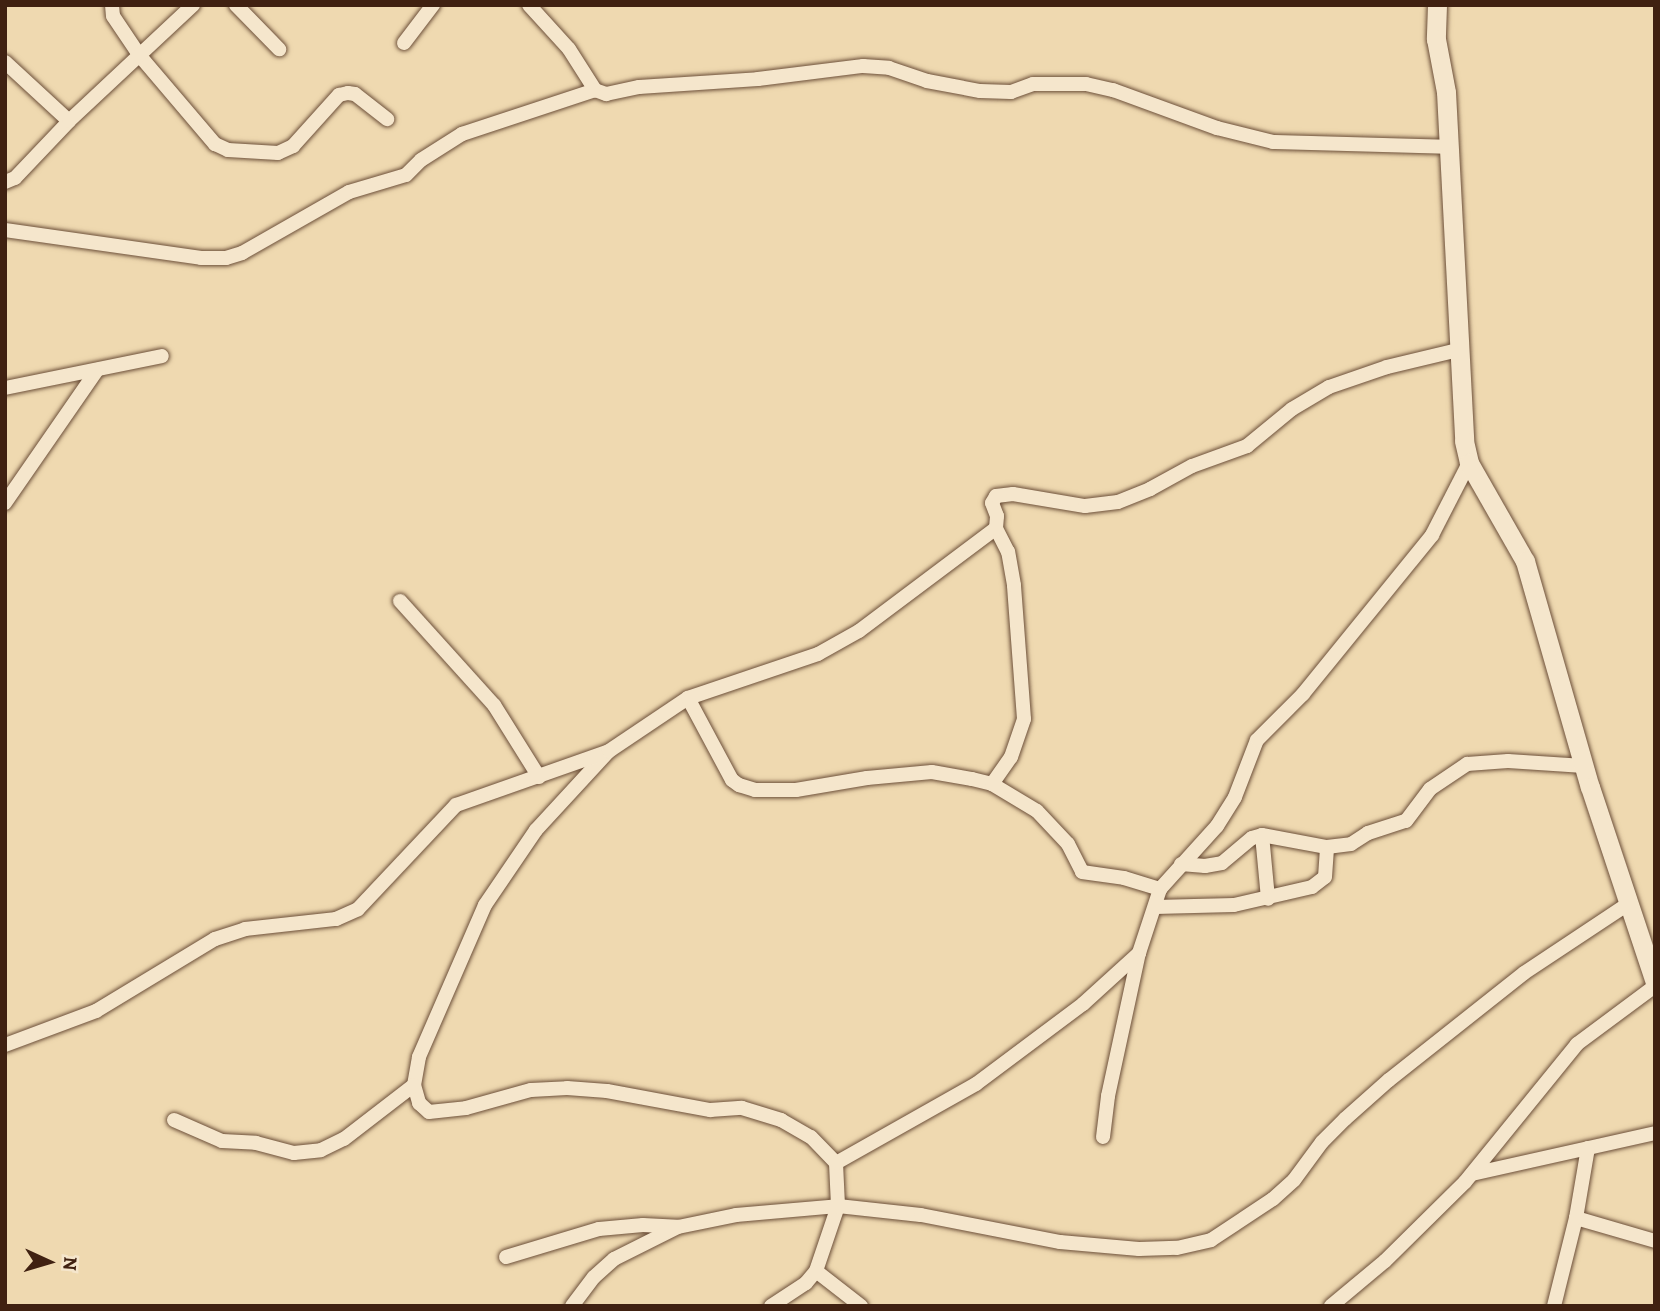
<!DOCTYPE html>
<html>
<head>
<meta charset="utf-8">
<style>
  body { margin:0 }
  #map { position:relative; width:1660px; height:1311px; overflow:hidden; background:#efd9b0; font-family:Alegreya,serif }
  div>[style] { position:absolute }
  .roads { filter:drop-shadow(0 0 2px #6c4f39) drop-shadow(0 0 2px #6c4f39) }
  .street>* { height:14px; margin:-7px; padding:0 7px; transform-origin:7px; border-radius:7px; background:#f5e6cc }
  .secondary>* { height:19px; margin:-9.5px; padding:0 9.5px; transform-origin:9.5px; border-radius:9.5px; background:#f5e6cc }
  span { translate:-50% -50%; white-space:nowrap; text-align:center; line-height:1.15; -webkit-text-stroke:5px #f5e6cc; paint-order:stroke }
  .frame { position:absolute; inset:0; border:7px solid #402111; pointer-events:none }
  .north { position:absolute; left:14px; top:1227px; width:70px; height:70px; -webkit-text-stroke:5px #f5e6cc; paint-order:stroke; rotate:94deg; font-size:19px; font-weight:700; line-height:28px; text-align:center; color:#402111 }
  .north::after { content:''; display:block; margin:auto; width:24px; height:32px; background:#402111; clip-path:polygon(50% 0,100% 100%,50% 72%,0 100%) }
</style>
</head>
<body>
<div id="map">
  <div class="roads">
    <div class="street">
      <div style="left:112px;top:5px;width:11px;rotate:85deg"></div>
      <div style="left:113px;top:16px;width:48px;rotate:56deg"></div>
      <div style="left:140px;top:56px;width:116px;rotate:49.6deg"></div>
      <div style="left:215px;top:144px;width:14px;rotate:25deg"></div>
      <div style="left:228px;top:150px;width:50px;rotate:3.4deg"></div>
      <div style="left:278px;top:153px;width:17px;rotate:-25deg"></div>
      <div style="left:293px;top:146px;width:69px;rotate:-48deg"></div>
      <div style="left:339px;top:95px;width:9px;rotate:-13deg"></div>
      <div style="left:348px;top:93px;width:7px;rotate:8deg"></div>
      <div style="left:355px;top:94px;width:41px;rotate:38deg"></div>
      <div style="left:236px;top:5px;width:62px;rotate:45.7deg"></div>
      <div style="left:529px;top:5px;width:59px;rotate:47.7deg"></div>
      <div style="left:569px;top:49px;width:49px;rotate:57.6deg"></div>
      <div style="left:404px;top:43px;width:48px;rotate:-52.7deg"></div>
      <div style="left:5px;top:62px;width:87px;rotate:42.7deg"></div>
      <div style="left:5px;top:182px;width:11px;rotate:-22deg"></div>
      <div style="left:15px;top:178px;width:79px;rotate:-46.5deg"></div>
      <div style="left:69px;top:121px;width:170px;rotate:-43.1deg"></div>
      <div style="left:5px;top:230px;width:198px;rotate:8.1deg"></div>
      <div style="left:201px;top:258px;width:25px"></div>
      <div style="left:226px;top:258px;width:17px;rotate:-17deg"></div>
      <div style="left:242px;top:253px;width:123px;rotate:-29.7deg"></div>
      <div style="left:349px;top:192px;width:59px;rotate:-16.6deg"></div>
      <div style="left:406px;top:175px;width:21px;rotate:-45deg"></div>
      <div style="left:421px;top:160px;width:49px;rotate:-32.4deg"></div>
      <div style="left:462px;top:134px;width:140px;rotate:-18.3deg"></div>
      <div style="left:595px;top:90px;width:12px;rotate:20deg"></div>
      <div style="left:606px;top:94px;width:34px;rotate:-12deg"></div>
      <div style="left:639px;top:87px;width:119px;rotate:-3.8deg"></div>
      <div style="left:758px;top:79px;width:106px;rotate:-7.1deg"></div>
      <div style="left:863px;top:66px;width:26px;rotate:4deg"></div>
      <div style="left:889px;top:68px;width:40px;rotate:18.9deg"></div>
      <div style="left:927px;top:81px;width:54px;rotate:10.7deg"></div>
      <div style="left:980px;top:91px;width:31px;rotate:2deg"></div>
      <div style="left:1011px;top:92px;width:23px;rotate:-20deg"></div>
      <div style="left:1033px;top:84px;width:53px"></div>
      <div style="left:1086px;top:84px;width:28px;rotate:13deg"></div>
      <div style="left:1113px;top:90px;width:111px;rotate:20.1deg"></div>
      <div style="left:1217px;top:128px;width:58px;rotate:14deg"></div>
      <div style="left:1273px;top:142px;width:175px;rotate:1.6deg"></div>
      <div style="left:5px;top:388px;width:160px;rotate:-11.5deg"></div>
      <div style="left:5px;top:503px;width:162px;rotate:-55.3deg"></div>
      <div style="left:400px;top:601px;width:140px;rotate:47.9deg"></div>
      <div style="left:494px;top:705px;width:85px;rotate:58deg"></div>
      <div style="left:688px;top:698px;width:93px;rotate:61.8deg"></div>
      <div style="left:732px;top:780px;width:9px;rotate:36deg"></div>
      <div style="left:739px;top:785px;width:17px;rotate:17deg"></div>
      <div style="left:755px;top:790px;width:41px"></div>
      <div style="left:796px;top:790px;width:72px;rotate:-9.6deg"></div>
      <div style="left:867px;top:778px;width:65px;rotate:-5.3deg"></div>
      <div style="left:932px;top:772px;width:41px;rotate:9.9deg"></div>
      <div style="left:972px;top:779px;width:21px;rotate:14deg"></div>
      <div style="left:992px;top:784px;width:52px;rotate:31deg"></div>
      <div style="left:1037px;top:811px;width:45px;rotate:46.8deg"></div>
      <div style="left:1068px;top:844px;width:31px;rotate:63deg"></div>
      <div style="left:1082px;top:872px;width:42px;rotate:8.1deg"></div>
      <div style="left:1124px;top:878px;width:38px;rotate:17deg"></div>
      <div style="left:607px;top:753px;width:105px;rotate:132.7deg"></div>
      <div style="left:536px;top:830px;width:91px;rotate:124.2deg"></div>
      <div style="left:485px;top:905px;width:166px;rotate:113.5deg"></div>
      <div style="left:419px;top:1057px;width:28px;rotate:100deg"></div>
      <div style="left:414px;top:1085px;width:19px;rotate:74deg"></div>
      <div style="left:419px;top:1103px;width:13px;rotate:42deg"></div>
      <div style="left:429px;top:1112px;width:37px;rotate:-6deg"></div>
      <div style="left:466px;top:1108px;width:67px;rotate:-15.5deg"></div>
      <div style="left:531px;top:1090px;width:36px;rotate:-3deg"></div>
      <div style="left:567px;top:1088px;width:40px;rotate:4.3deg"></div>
      <div style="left:607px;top:1091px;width:105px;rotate:10.5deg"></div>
      <div style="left:710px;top:1110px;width:32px;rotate:-4deg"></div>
      <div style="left:742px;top:1108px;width:41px;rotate:17.1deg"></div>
      <div style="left:781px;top:1120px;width:34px;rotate:30deg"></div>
      <div style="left:811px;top:1137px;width:36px;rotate:46deg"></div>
      <div style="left:836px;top:1163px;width:43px;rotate:87.3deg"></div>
      <div style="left:838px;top:1206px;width:69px;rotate:108.7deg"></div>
      <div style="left:816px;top:1271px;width:16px;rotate:130deg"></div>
      <div style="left:806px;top:1283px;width:42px;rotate:146.7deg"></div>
      <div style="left:992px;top:784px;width:33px;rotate:-55deg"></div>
      <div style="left:1011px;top:757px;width:40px;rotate:-71.1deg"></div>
      <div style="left:1024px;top:719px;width:134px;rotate:-94.3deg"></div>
      <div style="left:1014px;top:585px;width:34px;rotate:-100deg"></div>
      <div style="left:1008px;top:552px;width:27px;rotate:-117deg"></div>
      <div style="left:1262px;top:835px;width:64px;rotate:84.6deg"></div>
      <div style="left:1181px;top:864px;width:24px;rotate:5deg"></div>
      <div style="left:1205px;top:866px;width:17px;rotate:-10deg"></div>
      <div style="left:1222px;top:863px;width:39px;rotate:-40deg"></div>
      <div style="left:1252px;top:838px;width:10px;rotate:-17deg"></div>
      <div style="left:1262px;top:835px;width:66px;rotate:10.5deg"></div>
      <div style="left:1327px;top:847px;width:24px;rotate:-7deg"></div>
      <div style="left:1351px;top:844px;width:20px;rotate:-33deg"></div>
      <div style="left:1368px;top:833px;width:40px;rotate:-18deg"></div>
      <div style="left:1406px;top:821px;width:40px;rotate:-53deg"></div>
      <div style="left:1430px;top:789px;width:45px;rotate:-34deg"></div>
      <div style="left:1467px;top:764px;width:41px;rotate:-4.2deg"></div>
      <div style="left:1508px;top:761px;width:76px;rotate:3.8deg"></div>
      <div style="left:1155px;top:907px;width:79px;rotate:-1.5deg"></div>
      <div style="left:1234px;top:905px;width:80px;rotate:-13deg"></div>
      <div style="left:1312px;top:887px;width:16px;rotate:-38deg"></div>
      <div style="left:1325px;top:877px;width:30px;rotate:-86deg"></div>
      <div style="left:5px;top:1045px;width:97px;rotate:-20.5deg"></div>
      <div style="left:96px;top:1011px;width:139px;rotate:-31.2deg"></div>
      <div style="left:215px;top:939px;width:32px;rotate:-18deg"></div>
      <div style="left:245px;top:929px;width:92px;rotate:-6.3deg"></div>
      <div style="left:336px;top:919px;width:24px;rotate:-24deg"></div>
      <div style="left:358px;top:909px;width:143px;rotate:-46.7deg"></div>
      <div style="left:456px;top:805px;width:162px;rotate:-19.4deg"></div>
      <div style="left:609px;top:751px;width:95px;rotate:-33.9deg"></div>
      <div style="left:688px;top:698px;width:137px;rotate:-18.7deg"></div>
      <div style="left:818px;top:654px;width:47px;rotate:-29.3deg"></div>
      <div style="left:859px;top:631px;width:171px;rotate:-36.9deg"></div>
      <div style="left:996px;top:528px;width:12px;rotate:-85deg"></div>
      <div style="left:997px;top:516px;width:14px;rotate:-111deg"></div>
      <div style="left:992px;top:503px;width:8px;rotate:-60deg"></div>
      <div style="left:996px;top:496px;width:17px;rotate:-7deg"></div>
      <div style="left:1013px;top:494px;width:73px;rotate:9.5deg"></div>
      <div style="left:1085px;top:506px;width:33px;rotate:-7deg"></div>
      <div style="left:1118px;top:502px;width:35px;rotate:-22deg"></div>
      <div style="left:1150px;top:489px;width:48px;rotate:-28.7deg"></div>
      <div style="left:1192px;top:466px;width:59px;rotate:-20deg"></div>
      <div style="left:1247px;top:446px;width:58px;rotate:-39.4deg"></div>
      <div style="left:1292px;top:409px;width:43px;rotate:-30.7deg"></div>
      <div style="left:1329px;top:387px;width:61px;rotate:-19deg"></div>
      <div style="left:1387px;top:367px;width:73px;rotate:-13.5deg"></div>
      <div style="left:174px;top:1120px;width:52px;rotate:23.6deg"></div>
      <div style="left:222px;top:1141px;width:34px;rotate:3deg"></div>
      <div style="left:256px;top:1143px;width:39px;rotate:15deg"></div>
      <div style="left:294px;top:1153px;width:27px;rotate:-6deg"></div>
      <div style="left:321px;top:1150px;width:25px;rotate:-26deg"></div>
      <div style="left:344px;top:1139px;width:88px;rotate:-37.6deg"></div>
      <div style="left:1103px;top:1137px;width:41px;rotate:-83deg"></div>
      <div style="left:1108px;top:1096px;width:146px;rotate:-77.8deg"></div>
      <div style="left:1139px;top:953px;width:67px;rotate:-71.8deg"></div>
      <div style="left:1160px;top:889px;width:85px;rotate:-47.9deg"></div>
      <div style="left:1217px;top:826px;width:34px;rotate:-58deg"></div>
      <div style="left:1235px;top:797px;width:61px;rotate:-68.9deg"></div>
      <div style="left:1257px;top:740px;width:65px;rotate:-45deg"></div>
      <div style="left:1303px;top:694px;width:205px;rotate:-50.9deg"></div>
      <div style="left:1432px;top:535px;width:81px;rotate:-62.8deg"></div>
      <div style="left:836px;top:1163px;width:161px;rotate:-29.4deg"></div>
      <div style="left:976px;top:1084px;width:134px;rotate:-36.8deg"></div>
      <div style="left:1083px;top:1004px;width:76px;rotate:-42.3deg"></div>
      <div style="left:1472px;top:1174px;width:188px;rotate:-12.6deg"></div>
      <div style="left:1576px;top:1218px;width:82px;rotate:16.2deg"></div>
      <div style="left:506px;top:1257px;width:97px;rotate:-16.8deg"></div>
      <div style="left:599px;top:1229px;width:44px;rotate:-5.2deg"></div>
      <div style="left:643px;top:1225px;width:34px;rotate:3deg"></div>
      <div style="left:816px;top:1271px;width:57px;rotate:37.9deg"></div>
      <div style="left:572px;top:1306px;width:36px;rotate:-53deg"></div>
      <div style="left:594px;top:1277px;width:27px;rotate:-42deg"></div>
      <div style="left:614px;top:1259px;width:72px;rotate:-26.6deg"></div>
      <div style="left:678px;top:1227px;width:59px;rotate:-11.7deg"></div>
      <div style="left:736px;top:1215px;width:102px;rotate:-5deg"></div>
      <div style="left:838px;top:1206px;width:83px;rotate:6.2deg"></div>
      <div style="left:921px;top:1215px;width:142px;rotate:11deg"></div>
      <div style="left:1060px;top:1242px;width:79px;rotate:5.1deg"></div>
      <div style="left:1139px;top:1249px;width:38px;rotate:-2deg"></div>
      <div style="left:1177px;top:1248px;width:35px;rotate:-13deg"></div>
      <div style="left:1211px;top:1240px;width:74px;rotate:-33.5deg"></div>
      <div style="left:1273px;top:1199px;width:28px;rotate:-42deg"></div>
      <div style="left:1294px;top:1180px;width:47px;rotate:-53.6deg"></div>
      <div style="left:1322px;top:1142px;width:33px;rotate:-45deg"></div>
      <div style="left:1345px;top:1119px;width:59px;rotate:-41.6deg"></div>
      <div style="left:1389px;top:1080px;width:172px;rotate:-38.4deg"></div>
      <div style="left:1524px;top:973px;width:125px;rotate:-33.6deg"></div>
      <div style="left:1331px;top:1306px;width:70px;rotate:-39.8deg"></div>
      <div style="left:1385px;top:1261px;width:112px;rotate:-44.6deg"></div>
      <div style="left:1465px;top:1182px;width:178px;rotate:-50.9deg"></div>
      <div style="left:1577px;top:1044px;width:97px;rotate:-36.6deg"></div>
      <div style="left:1554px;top:1306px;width:91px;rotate:-76deg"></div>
      <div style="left:1576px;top:1218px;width:71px;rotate:-80.3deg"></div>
    </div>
    <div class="secondary">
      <div style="left:1437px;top:5px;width:34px;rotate:92deg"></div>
      <div style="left:1436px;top:39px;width:54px;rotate:79.3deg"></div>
      <div style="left:1446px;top:92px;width:349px;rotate:87deg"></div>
      <div style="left:1464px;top:441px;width:23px;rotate:77deg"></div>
      <div style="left:1469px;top:463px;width:113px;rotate:60.3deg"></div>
      <div style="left:1525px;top:561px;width:235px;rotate:74deg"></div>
      <div style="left:1590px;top:787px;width:206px;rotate:71.6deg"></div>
    </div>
  </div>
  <div class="frame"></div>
  <div class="north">N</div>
</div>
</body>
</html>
